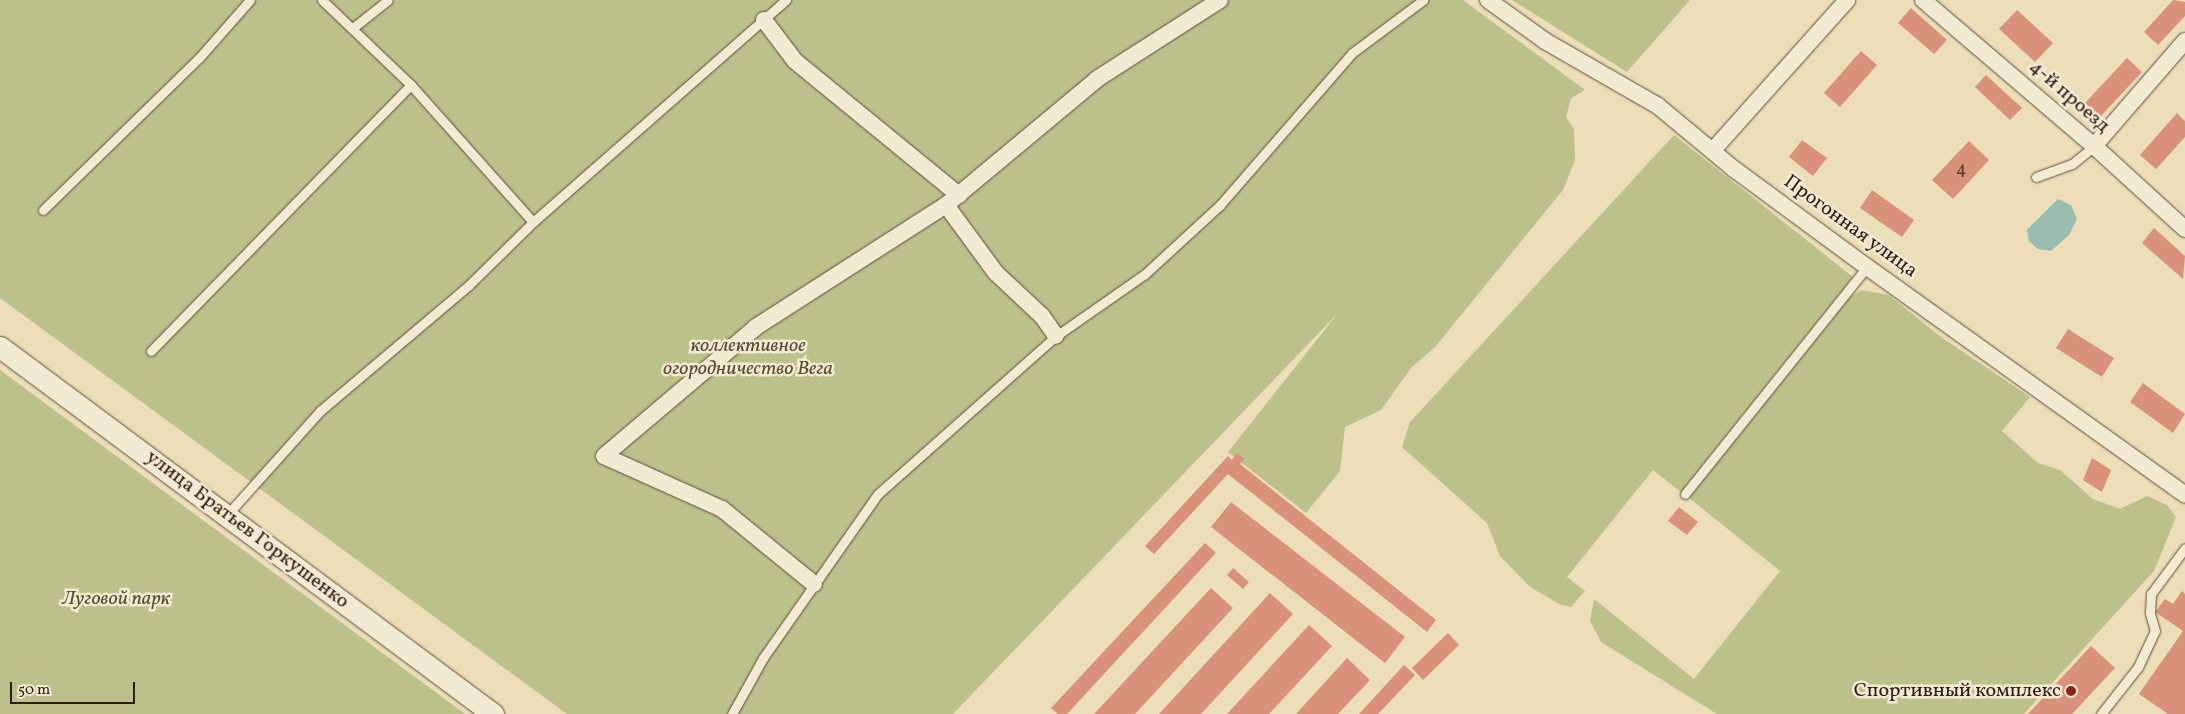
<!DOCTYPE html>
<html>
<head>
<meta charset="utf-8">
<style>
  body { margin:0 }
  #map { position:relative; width:2185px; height:714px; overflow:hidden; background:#ebdeb8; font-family:Vollkorn,serif }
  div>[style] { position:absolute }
  .green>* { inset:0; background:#bcc08b }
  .water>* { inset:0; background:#98bcad }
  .building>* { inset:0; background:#d9917b }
  .roads { filter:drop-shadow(0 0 1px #5e4c3c) drop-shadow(0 0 1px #5e4c3c) }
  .service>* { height:9px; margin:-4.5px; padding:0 4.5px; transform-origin:4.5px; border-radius:4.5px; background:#f2ead1 }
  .minor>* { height:16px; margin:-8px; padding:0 8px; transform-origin:8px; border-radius:8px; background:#f2ead1 }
  .tertiary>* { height:21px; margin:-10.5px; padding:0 10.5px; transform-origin:10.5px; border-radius:10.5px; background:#f2ead1 }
  .dots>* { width:14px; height:14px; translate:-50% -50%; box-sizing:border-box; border:2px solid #f2ead1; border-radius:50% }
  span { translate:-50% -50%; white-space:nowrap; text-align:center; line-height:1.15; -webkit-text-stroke:5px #f2ead1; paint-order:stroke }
  .number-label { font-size:18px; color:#5a382c }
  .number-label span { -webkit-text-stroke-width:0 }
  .street-label { font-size:20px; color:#2f1b12 }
  .park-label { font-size:20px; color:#594d36; font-style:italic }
  .poi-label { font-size:20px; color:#2f1b12 }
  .right { translate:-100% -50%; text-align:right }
  .scale { position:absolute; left:10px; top:682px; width:125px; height:22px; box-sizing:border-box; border:2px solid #2f1b12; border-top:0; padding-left:6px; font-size:15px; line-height:18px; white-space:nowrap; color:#2f1b12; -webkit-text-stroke:4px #f2ead1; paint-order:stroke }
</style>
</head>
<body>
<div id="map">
  <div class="green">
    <div style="clip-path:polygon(0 0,1463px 0,1585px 90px,1571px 98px,1566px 117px,1574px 129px,1575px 160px,1563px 190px,1435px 347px,1411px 368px,1381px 410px,1345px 427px,1340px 471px,1306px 513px,1228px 452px,1338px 313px,953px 714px,567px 714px,0 298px)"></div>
    <div style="clip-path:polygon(1512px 0,1690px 0,1627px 72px)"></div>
    <div style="clip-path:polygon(1674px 135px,1853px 277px,1681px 492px,1653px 470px,1567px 577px,1585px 591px,1571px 607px,1559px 604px,1529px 586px,1500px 556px,1487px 523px,1402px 447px,1410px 422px)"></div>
    <div style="clip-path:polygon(1861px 290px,1889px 295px,1941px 337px,2030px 397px,2002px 431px,2038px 463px,2060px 470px,2093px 499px,2120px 509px,2147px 496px,2167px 505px,2176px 517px,2154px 571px,2024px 714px,1717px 714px,1601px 642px,1590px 621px,1594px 599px,1694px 679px,1780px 571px,1688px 497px,1848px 298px)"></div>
    <div style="clip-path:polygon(0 370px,465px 714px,0 714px)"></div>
  </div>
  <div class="water">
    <div style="clip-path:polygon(2058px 199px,2071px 205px,2077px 219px,2069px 235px,2051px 251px,2038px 249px,2029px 241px,2027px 230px)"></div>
  </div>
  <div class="building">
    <div style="clip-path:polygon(2173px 0,2185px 2px,2185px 16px,2158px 45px,2144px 32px)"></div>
    <div style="clip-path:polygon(1911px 8px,1947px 40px,1934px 54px,1898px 23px)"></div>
    <div style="clip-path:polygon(2017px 10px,2053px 43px,2035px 62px,1999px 29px)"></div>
    <div style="clip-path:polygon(1861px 51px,1877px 65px,1840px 107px,1824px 93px)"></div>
    <div style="clip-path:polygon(2127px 58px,2142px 72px,2100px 117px,2085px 103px)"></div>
    <div style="clip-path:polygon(1986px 75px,2022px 108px,2010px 120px,1975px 87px)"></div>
    <div style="clip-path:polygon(2177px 113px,2185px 121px,2185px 137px,2156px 169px,2140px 155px)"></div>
    <div style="clip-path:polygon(1802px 140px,1827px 158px,1813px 176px,1789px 157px)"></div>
    <div style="clip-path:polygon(1969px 141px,1989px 160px,1953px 199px,1932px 180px)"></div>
    <div style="clip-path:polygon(1872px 190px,1914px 220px,1902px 237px,1860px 208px)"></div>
    <div style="clip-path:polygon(2154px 228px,2185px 256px,2183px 279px,2142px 243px)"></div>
    <div style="clip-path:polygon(2068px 329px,2114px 358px,2102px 377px,2056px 348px)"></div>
    <div style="clip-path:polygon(2143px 383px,2185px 414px,2173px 433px,2130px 402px)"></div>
    <div style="clip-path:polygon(1237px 453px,1244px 459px,1240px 464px,1436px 620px,1427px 632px,1228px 474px,1154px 554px,1145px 546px,1228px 456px,1232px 460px)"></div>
    <div style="clip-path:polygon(2092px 458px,2111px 470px,2102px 492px,2083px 480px)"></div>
    <div style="clip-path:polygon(1231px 502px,1405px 637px,1385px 663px,1211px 527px)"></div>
    <div style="clip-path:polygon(1679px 507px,1698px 522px,1687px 535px,1668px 521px)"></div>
    <div style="clip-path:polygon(1205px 543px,1216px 553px,1067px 714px,1058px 714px,1051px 708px)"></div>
    <div style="clip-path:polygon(1233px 568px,1249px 582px,1243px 589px,1227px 575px)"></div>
    <div style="clip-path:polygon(1211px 588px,1233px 608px,1135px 714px,1094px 714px)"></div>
    <div style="clip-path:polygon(2182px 591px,2185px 594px,2185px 714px,2168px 714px,2139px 694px,2183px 631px,2155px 612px,2165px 599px,2173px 604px)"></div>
    <div style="clip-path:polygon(1270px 593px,1293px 614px,1201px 714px,1159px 714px)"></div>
    <div style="clip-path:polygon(1309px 625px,1332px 646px,1269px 714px,1227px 714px)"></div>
    <div style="clip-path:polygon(1448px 633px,1459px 645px,1423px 680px,1412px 668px)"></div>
    <div style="clip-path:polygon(2091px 646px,2115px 668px,2072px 714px,2028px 714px)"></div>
    <div style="clip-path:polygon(1347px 658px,1370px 680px,1338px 714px,1296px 714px)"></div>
    <div style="clip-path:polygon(1404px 665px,1415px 675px,1378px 714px,1359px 714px)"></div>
  </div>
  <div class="roads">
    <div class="service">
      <div style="left:322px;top:0;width:123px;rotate:43.7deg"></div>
      <div style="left:411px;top:85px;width:183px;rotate:48.3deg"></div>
      <div style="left:354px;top:27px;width:43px;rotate:-38.5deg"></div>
      <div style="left:2036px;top:177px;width:38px;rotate:-20deg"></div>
      <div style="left:2072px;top:164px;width:28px;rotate:-39deg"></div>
      <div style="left:43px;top:210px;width:218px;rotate:-44.3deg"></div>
      <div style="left:199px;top:58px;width:77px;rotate:-48.7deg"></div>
      <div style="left:151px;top:351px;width:372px;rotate:-45.7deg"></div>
      <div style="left:1685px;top:494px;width:291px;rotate:-51.3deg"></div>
      <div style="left:227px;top:515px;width:140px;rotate:-48.2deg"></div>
      <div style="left:320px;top:411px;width:195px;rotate:-40.2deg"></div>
      <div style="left:469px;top:285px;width:90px;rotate:-44.5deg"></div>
      <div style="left:533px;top:222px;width:337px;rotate:-41.3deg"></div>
      <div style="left:732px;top:714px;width:64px;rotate:-61deg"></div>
      <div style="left:763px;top:658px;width:200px;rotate:-55deg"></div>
      <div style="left:878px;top:494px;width:238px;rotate:-41.6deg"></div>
      <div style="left:1056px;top:336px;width:108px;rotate:-34.9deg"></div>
      <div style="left:1145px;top:274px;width:102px;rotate:-42.6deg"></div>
      <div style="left:1220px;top:205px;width:201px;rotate:-49deg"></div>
      <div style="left:1352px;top:53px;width:89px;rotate:-36.7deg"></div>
      <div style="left:2101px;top:714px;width:60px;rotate:-51.8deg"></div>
      <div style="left:2138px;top:667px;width:40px;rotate:-65deg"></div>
      <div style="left:2155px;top:631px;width:19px;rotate:-106deg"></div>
      <div style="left:2150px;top:613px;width:19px;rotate:-87deg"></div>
      <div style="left:2151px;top:594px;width:57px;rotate:-53.5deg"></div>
    </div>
    <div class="minor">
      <div style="left:1488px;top:0;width:70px;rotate:35.7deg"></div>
      <div style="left:1545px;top:41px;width:130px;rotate:29.9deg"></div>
      <div style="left:1658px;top:106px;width:99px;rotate:39.7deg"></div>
      <div style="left:1734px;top:169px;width:165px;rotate:36.4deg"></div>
      <div style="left:1867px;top:267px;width:391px;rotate:35.6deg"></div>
      <div style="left:1923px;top:0;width:225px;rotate:40.5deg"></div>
      <div style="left:2094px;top:146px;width:123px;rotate:42.4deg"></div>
      <div style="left:764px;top:20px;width:51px;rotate:52.9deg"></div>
      <div style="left:795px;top:61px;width:212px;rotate:39.3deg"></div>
      <div style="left:2094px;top:146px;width:139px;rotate:-49.1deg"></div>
      <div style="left:1714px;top:149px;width:200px;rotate:-48.2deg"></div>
      <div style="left:946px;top:205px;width:84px;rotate:53.7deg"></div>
      <div style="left:996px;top:273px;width:63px;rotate:43.1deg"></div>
      <div style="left:1042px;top:316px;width:24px;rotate:55deg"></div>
      <div style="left:814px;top:584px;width:119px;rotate:-140.8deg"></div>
      <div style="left:722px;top:509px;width:129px;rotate:-155.8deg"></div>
      <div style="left:604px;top:456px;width:199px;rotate:-40.3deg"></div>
      <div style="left:756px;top:327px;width:226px;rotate:-32.7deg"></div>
      <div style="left:946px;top:205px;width:197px;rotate:-39.8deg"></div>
      <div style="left:1097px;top:79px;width:146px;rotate:-32.7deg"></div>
    </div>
    <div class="tertiary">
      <div style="left:0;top:347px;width:615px;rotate:36.66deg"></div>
    </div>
  </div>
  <div class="dots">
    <div style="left:2071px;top:691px;background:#8f2418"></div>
  </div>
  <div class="number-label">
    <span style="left:1961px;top:170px">4</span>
  </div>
  <div class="street-label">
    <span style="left:2069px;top:97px;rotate:41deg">4-й проезд</span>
    <span style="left:1850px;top:227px;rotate:36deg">Прогонная улица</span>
    <span style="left:247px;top:530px;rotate:37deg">улица Братьев Горкушенко</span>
  </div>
  <div class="park-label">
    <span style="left:748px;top:358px">коллективное<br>огородничество Вега</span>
    <span style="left:116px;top:599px">Луговой парк</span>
  </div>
  <div class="poi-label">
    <span class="right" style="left:2061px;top:691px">Спортивный комплекс</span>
  </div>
  <div class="scale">50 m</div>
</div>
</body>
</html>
